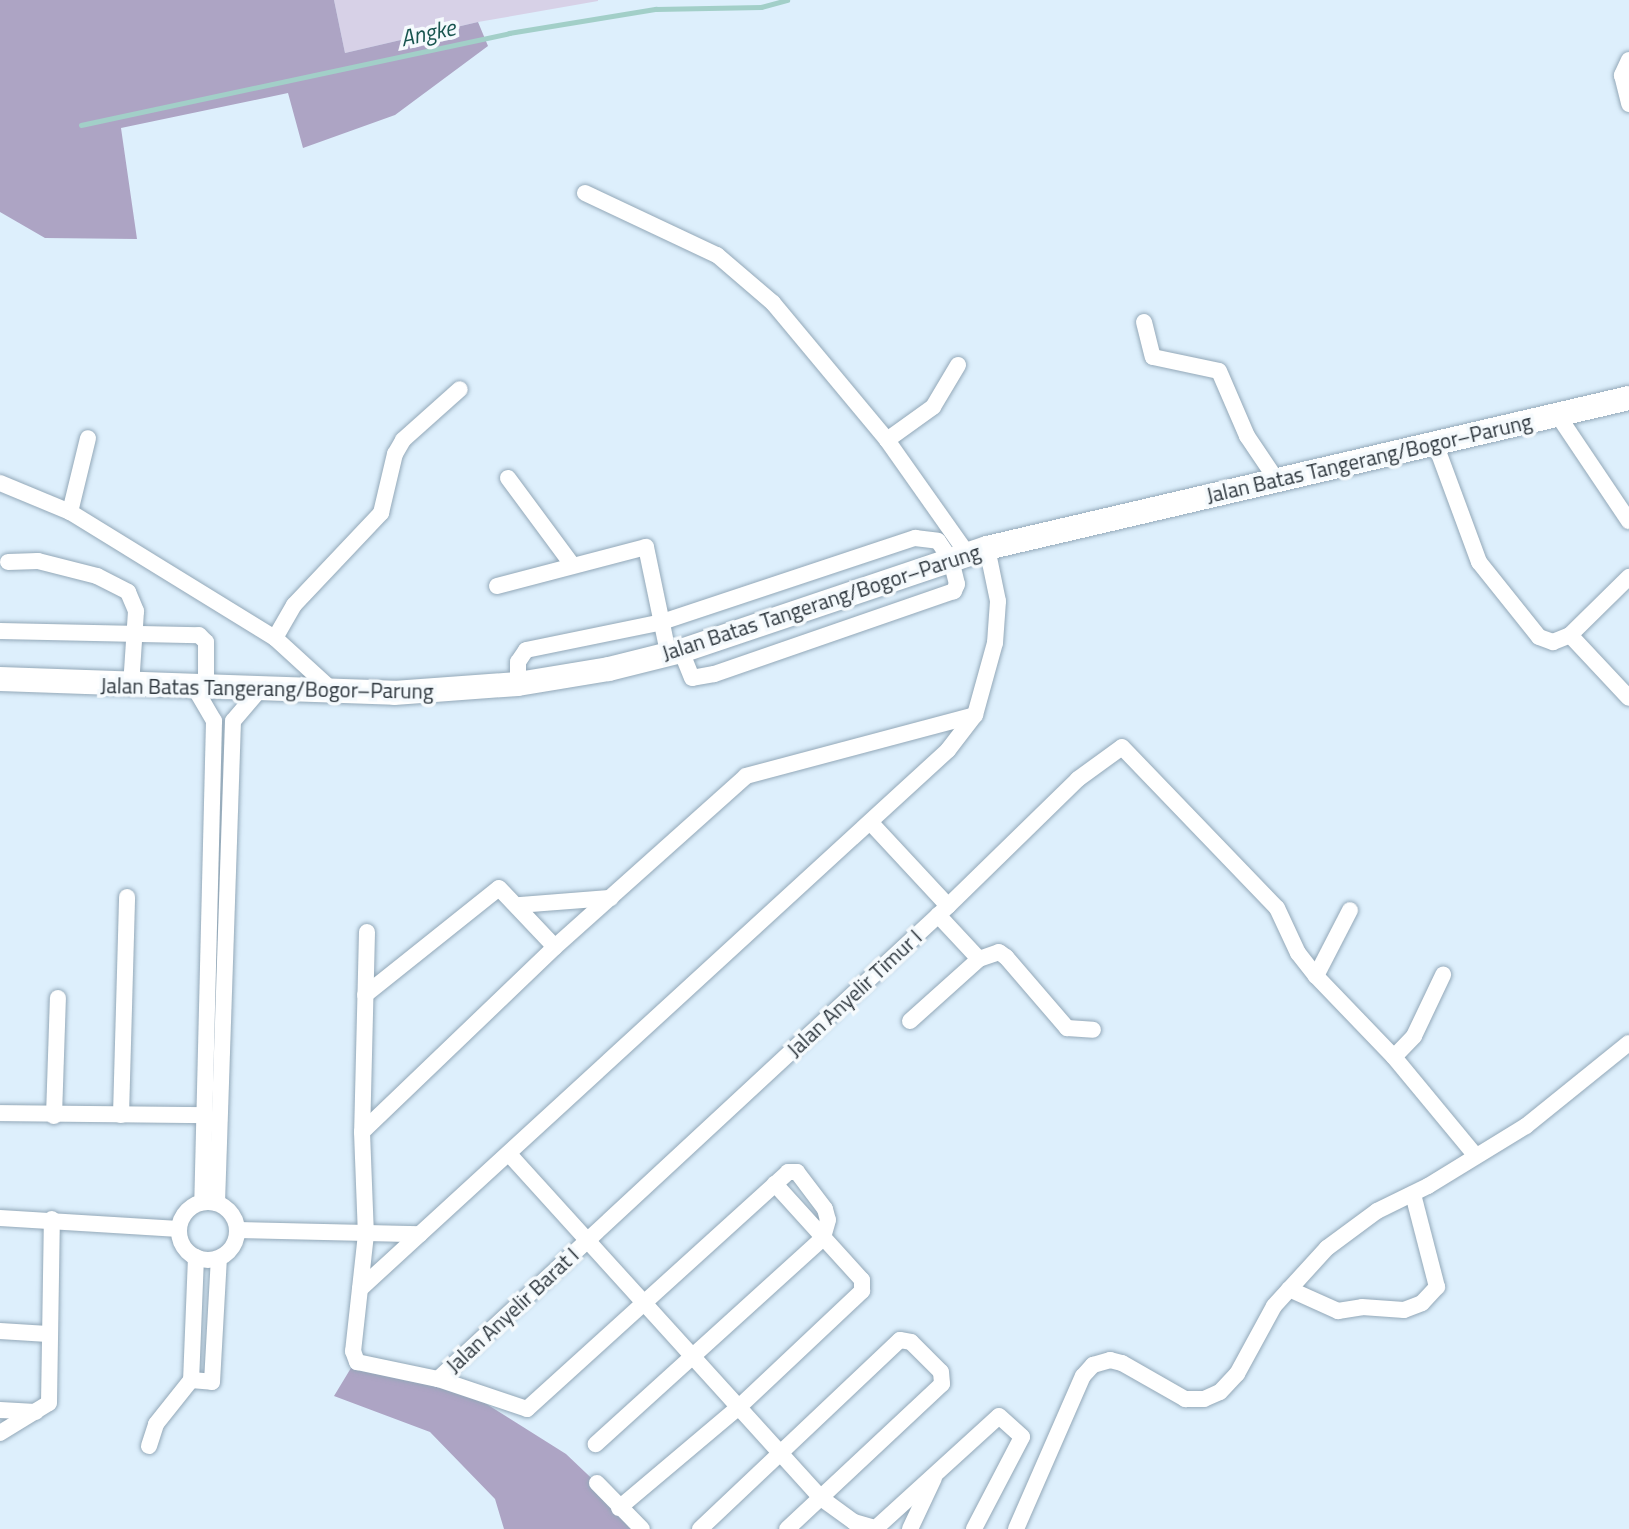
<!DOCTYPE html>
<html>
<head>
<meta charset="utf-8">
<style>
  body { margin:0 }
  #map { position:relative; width:1629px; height:1529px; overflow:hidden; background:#ddeffc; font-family:"Titillium Web",sans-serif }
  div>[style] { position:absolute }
  .green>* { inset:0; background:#d7d1e7 }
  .forest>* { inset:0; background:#ada4c4 }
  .stream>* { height:4.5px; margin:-2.25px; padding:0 2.25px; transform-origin:2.25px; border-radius:2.25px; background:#a2cfc8 }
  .roads { filter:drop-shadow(0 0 2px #93a8b8) drop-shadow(0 0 2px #93a8b8) }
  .street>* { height:16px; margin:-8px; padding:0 8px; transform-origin:8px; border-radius:8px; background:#fff }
  .street>.ring { margin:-8px; padding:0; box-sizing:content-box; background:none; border:16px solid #fff; border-radius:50% }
  .primary>* { height:24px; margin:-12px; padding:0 12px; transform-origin:12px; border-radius:12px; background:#fff }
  span { translate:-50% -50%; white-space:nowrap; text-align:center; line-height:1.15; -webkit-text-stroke:7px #f5fafd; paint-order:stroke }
  .street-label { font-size:21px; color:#2c353c }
  .water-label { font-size:23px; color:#18554f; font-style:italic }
</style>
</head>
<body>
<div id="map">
  <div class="green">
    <div style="clip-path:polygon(334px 0,598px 0,598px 1px,478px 22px,345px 53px)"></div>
  </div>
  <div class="forest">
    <div style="clip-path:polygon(0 0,334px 0,345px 53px,478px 22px,488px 46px,395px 115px,303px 148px,288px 93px,121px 128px,137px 239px,45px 238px,0 212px)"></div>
    <div style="clip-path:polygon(354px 1363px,469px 1393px,566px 1454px,645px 1529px,504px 1529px,495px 1499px,430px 1432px,334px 1396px)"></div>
  </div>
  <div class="stream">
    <div style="left:81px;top:125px;width:438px;rotate:-12.1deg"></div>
    <div style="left:509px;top:33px;width:149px;rotate:-9.3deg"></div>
    <div style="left:656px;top:9px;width:105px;rotate:-1.1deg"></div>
    <div style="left:761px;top:7px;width:27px;rotate:-15deg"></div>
  </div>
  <div class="roads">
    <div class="street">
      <div style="left:1629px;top:60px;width:17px;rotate:115deg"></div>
      <div style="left:1622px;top:75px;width:30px;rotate:76deg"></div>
      <div style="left:585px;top:193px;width:146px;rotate:25.2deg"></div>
      <div style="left:717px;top:255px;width:74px;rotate:40.6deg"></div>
      <div style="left:773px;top:303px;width:178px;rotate:50.2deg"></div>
      <div style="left:887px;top:440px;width:141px;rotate:54.8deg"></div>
      <div style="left:1144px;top:322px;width:36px;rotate:76deg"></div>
      <div style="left:1153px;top:357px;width:67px;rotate:12deg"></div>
      <div style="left:1219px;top:371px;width:71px;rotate:66.7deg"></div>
      <div style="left:1247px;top:436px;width:52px;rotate:56deg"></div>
      <div style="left:1557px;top:414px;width:129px;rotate:56.1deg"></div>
      <div style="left:887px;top:440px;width:57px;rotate:-35.7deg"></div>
      <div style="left:933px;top:407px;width:49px;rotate:-59.2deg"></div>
      <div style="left:1435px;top:443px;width:127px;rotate:69.7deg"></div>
      <div style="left:1479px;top:562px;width:96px;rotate:51.3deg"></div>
      <div style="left:1539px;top:637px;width:15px;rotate:20deg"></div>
      <div style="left:1553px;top:642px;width:18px;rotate:-22deg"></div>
      <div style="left:1570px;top:635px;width:83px;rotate:-44.5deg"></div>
      <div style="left:508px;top:478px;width:106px;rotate:53.5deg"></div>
      <div style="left:0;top:483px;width:76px;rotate:22.5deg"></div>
      <div style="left:70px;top:512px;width:241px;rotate:31.6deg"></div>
      <div style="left:275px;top:638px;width:79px;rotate:42.4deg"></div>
      <div style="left:70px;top:512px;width:76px;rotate:-76.3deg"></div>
      <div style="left:8px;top:562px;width:30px;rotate:-2deg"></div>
      <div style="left:38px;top:561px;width:61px;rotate:14.3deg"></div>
      <div style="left:97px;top:576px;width:35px;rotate:27deg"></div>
      <div style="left:128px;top:592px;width:21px;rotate:67deg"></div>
      <div style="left:136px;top:611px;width:76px;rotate:93.8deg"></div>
      <div style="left:497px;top:586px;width:154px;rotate:-14.7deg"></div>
      <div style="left:646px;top:547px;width:107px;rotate:78.2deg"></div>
      <div style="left:0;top:631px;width:199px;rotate:1.2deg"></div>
      <div style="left:199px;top:635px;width:10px;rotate:45deg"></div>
      <div style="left:206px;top:642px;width:43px;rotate:90deg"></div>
      <div style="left:1570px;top:635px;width:86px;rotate:46.9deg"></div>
      <div style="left:275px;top:638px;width:38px;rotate:-60deg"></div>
      <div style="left:294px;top:605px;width:127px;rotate:-46.6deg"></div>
      <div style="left:381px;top:513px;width:61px;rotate:-76.7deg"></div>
      <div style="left:395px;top:454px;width:16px;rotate:-60deg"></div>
      <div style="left:403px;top:440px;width:76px;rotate:-41.8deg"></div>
      <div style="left:518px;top:684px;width:22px;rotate:-90deg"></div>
      <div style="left:518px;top:662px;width:14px;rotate:-56deg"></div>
      <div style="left:526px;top:650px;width:139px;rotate:-11.6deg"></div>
      <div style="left:662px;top:622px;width:267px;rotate:-18.4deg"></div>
      <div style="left:915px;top:538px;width:23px;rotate:7deg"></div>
      <div style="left:938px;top:541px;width:23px;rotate:56deg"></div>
      <div style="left:951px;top:560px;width:25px;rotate:76deg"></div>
      <div style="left:957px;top:584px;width:8px;rotate:113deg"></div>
      <div style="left:954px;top:591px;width:254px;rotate:160.9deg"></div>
      <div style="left:714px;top:674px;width:22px;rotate:170deg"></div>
      <div style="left:692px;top:678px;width:29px;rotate:-112deg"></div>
      <div style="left:193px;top:685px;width:42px;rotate:59.7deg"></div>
      <div style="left:214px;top:721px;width:481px;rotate:91.4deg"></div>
      <div style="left:871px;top:823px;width:113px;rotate:47.1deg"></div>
      <div style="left:519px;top:905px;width:92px;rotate:-4.4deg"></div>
      <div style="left:938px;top:915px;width:60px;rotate:47deg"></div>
      <div style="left:979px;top:959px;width:21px;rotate:-19deg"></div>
      <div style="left:999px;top:952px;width:9px;rotate:36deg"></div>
      <div style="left:1006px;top:957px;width:94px;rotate:49.3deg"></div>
      <div style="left:1067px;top:1028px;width:26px;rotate:4deg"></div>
      <div style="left:367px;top:932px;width:200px;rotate:91.4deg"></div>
      <div style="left:362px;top:1132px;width:102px;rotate:87.8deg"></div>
      <div style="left:366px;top:1234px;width:118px;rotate:96.3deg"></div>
      <div style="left:353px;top:1351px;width:12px;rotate:70deg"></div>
      <div style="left:357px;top:1362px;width:83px;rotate:11.9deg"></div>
      <div style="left:438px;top:1379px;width:94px;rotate:18.6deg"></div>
      <div style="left:527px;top:1409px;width:353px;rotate:-42.2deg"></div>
      <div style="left:788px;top:1172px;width:9px"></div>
      <div style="left:797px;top:1172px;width:46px;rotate:52.9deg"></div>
      <div style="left:825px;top:1209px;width:11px;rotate:75deg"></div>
      <div style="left:828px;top:1220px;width:19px;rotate:106deg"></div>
      <div style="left:823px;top:1238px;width:307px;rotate:137.8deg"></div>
      <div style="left:1316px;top:976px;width:74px;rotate:-62.7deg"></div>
      <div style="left:365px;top:995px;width:171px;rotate:-38.6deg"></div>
      <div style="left:499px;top:888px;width:81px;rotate:46.5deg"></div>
      <div style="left:910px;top:1021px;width:93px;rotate:-41.9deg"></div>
      <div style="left:1394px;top:1057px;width:29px;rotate:-46deg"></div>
      <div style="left:1414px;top:1036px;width:68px;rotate:-64.6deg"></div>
      <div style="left:0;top:1113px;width:204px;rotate:0.6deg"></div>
      <div style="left:121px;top:1115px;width:218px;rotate:-88.4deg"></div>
      <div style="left:54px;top:1116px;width:118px;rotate:-88.1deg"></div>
      <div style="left:362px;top:1132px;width:267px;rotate:-43.8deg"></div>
      <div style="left:555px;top:947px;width:256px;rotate:-41.8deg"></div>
      <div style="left:746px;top:776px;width:237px;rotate:-14.9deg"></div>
      <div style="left:509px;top:1154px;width:464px;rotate:47.8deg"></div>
      <div style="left:821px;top:1498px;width:41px;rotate:36deg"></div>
      <div style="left:854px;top:1522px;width:25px;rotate:16deg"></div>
      <div class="ring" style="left:179px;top:1202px;width:42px;height:42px"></div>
      <div style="left:217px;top:1203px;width:482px;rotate:-88.1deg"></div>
      <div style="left:233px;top:721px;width:45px;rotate:-49.5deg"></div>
      <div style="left:0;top:1218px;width:179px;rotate:3.5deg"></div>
      <div style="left:238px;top:1230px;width:182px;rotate:1.3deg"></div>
      <div style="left:196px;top:1257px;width:123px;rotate:92.3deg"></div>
      <div style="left:191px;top:1380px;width:21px;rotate:5deg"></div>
      <div style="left:212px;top:1382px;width:124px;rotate:-86.8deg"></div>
      <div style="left:360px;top:1289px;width:798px;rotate:-42.51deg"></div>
      <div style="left:948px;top:750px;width:44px;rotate:-52.4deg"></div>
      <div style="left:975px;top:715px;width:75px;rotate:-74.5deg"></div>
      <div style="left:995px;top:643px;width:42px;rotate:-85.9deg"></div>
      <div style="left:998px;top:601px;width:54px;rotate:-101.7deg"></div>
      <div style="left:1289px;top:1289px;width:54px;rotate:24.2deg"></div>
      <div style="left:1338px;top:1311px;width:24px;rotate:-9deg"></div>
      <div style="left:1362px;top:1307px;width:42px;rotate:4.1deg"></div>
      <div style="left:1404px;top:1310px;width:19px;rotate:-21deg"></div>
      <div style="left:1422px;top:1303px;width:22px;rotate:-47deg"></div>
      <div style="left:1437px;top:1287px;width:96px;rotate:-104.5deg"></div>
      <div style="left:0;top:1331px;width:48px;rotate:3.6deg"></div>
      <div style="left:438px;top:1379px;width:696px;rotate:-42.84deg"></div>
      <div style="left:948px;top:906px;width:182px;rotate:-44.3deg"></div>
      <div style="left:1078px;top:779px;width:54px;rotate:-36deg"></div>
      <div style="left:1122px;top:747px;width:223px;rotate:46.1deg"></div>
      <div style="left:1277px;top:908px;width:50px;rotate:65deg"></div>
      <div style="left:1298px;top:953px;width:29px;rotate:52deg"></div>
      <div style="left:1316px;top:976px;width:112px;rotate:46.1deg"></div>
      <div style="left:1394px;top:1057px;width:127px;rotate:50.4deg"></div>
      <div style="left:0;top:1410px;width:36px;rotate:3deg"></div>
      <div style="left:0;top:1433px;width:57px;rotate:-31.5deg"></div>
      <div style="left:49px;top:1403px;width:184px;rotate:-89.1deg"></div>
      <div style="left:149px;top:1446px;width:23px;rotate:-72deg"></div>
      <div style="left:156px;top:1424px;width:56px;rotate:-51.5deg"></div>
      <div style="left:597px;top:1483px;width:64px;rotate:45.6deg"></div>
      <div style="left:619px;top:1508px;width:158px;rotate:-40.1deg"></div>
      <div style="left:740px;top:1406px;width:168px;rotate:-43.3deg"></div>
      <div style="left:862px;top:1291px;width:11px;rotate:-90deg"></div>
      <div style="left:862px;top:1280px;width:130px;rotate:-132.2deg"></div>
      <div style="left:876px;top:1528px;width:166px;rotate:-42.3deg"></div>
      <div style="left:999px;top:1416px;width:31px;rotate:42deg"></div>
      <div style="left:1022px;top:1437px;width:104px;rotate:117.6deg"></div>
      <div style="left:700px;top:1529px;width:275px;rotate:-43.4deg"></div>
      <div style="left:900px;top:1340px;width:11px;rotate:10deg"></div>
      <div style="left:911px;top:1342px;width:42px;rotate:45deg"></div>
      <div style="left:941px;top:1372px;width:12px;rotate:85deg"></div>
      <div style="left:942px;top:1384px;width:212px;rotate:136.9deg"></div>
      <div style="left:910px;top:1529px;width:56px;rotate:-64.8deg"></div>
      <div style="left:1016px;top:1529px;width:167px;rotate:-66.4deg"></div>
      <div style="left:1083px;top:1376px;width:15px;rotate:-48deg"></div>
      <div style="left:1093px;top:1365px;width:18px;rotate:-16deg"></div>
      <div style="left:1110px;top:1360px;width:12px;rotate:14deg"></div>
      <div style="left:1122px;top:1363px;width:73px;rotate:29.7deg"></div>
      <div style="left:1185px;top:1399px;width:19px"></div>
      <div style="left:1204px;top:1399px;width:17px;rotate:-24deg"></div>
      <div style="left:1220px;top:1392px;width:25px;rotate:-47deg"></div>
      <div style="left:1237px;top:1374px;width:77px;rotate:-61.4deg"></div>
      <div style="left:1274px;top:1306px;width:79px;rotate:-47.6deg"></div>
      <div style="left:1327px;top:1248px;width:62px;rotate:-36.5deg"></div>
      <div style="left:1377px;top:1211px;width:57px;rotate:-26.1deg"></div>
      <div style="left:1428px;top:1186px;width:115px;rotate:-31.5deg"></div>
      <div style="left:1526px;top:1126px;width:132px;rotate:-38.9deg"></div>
    </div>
    <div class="primary">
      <div style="left:0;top:679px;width:394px;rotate:2deg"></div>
      <div style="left:394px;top:693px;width:124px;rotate:-4.2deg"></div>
      <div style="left:518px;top:684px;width:92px;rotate:-9.4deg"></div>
      <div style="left:609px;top:669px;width:74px;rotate:-14deg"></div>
      <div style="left:681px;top:651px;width:323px;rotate:-18.6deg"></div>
      <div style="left:987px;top:548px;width:659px;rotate:-13.15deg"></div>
    </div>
  </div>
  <div class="street-label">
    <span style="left:1369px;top:458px;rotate:-13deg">Jalan Batas Tangerang/Bogor–Parung</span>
    <span style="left:821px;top:602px;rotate:-18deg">Jalan Batas Tangerang/Bogor–Parung</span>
    <span style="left:267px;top:688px;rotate:1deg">Jalan Batas Tangerang/Bogor–Parung</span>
    <span style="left:854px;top:993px;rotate:-43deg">Jalan Anyelir Timur I</span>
    <span style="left:512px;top:1310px;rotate:-43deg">Jalan Anyelir Barat I</span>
  </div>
  <div class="water-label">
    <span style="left:428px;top:33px;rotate:-12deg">Angke</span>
  </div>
</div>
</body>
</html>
